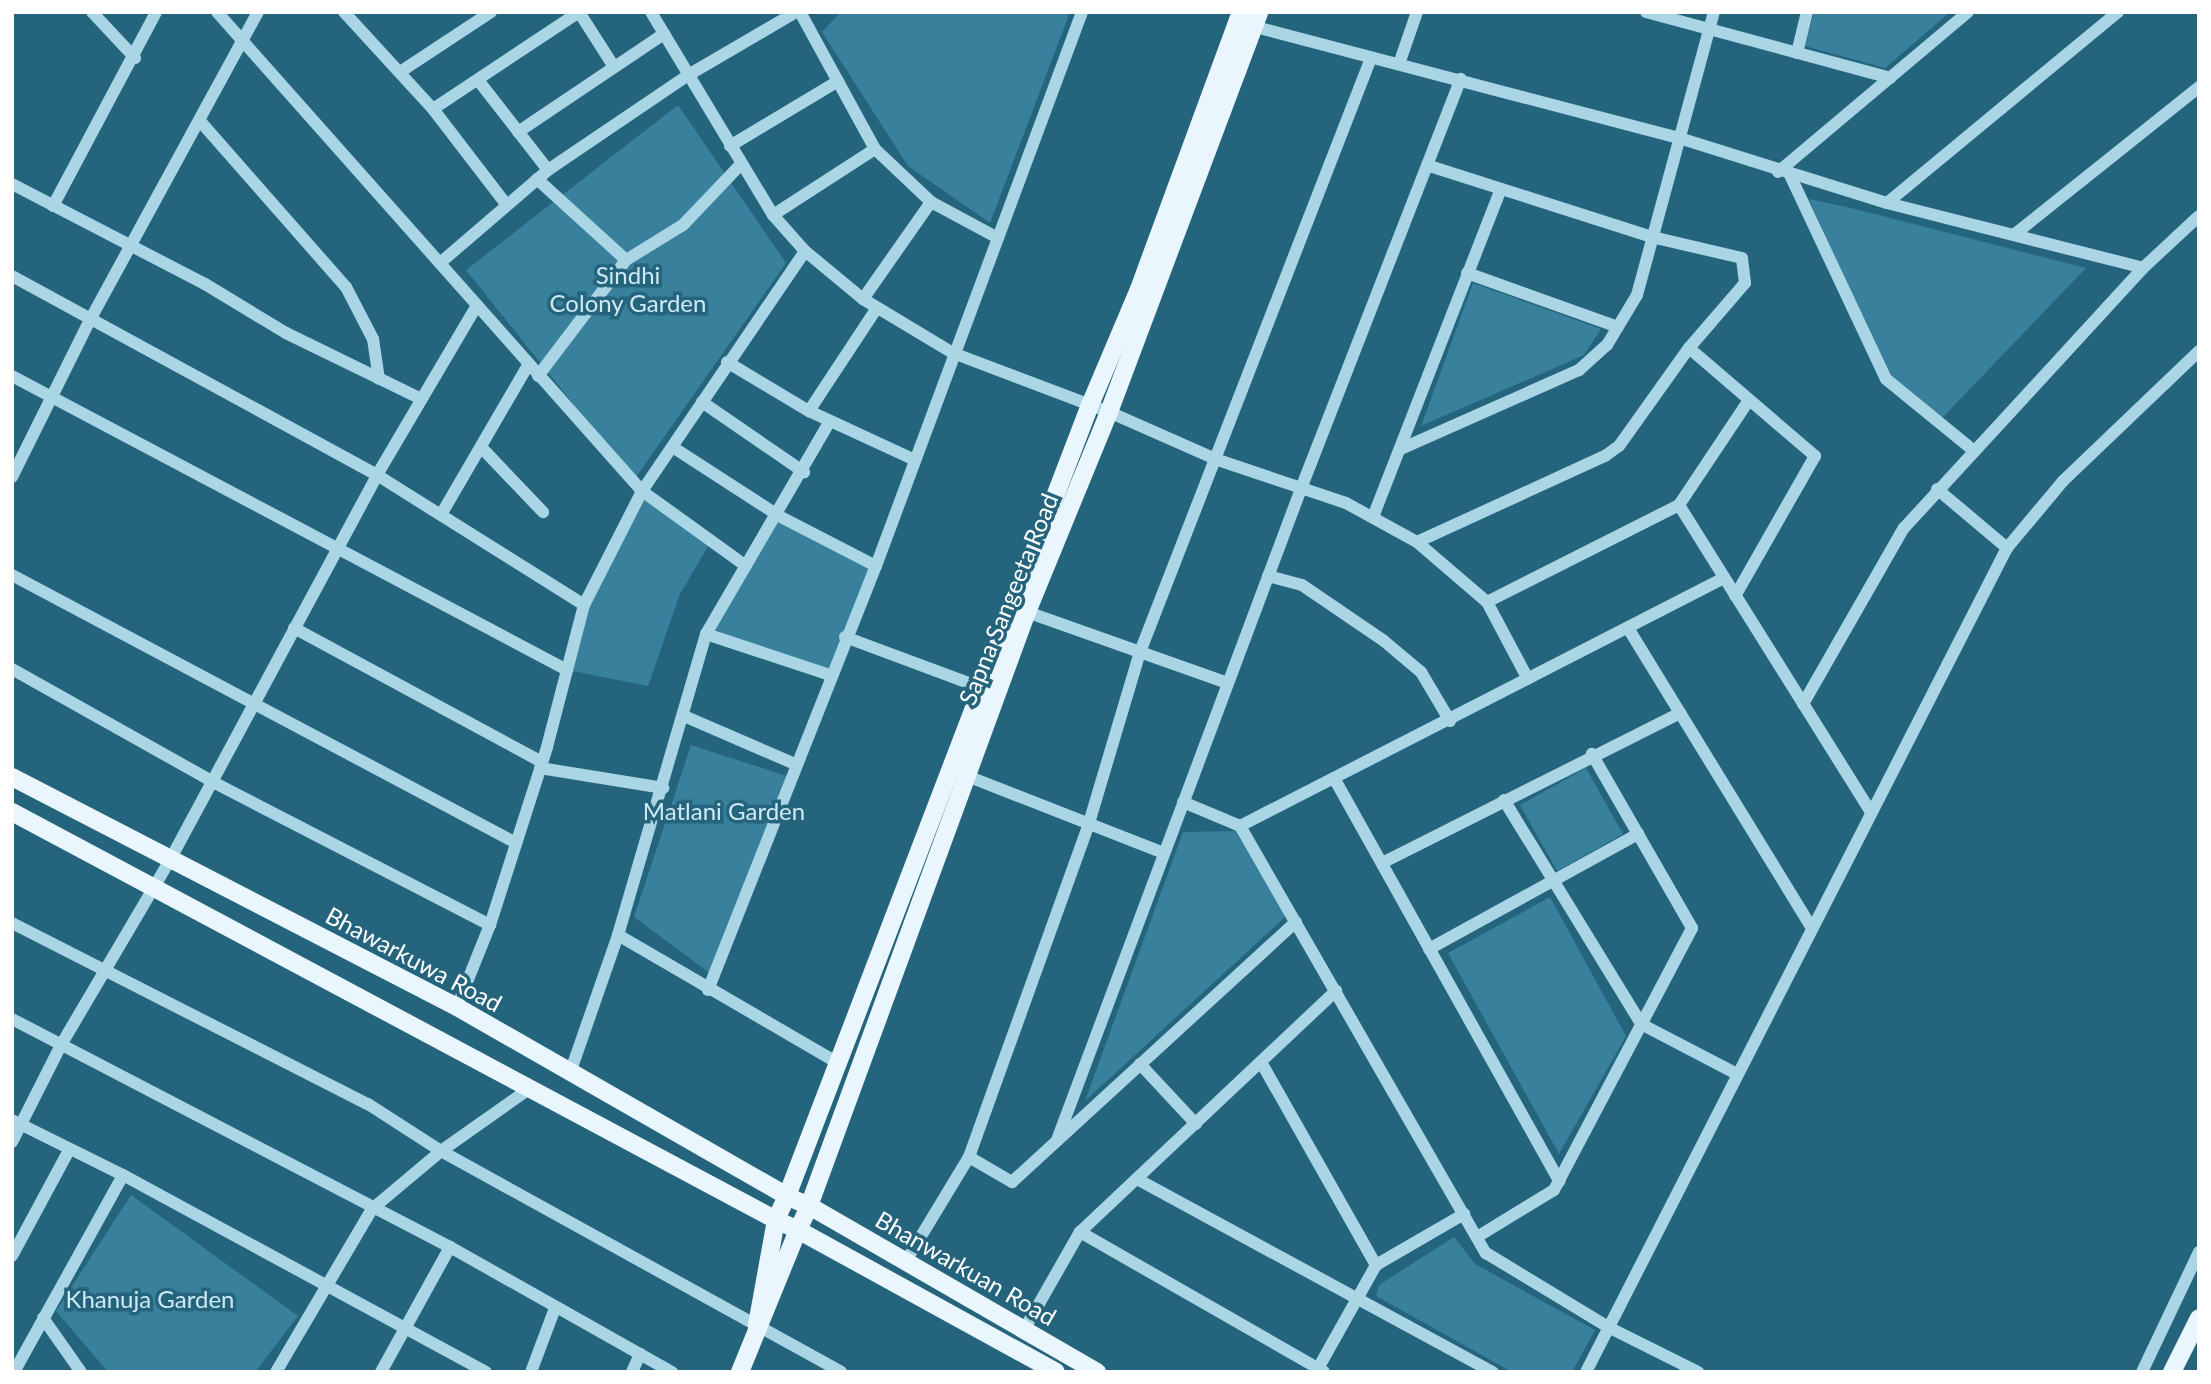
<!DOCTYPE html>
<html>
<head>
<meta charset="utf-8">
<style>
  body { margin:0 }
  #map { position:relative; width:2211px; height:1384px; overflow:hidden; background:#25647d; font-family:Lato,sans-serif }
  div>[style] { position:absolute }
  .green>* { inset:0; background:#38809b }
  .minor>* { height:12px; margin:-6px; padding:0 6px; transform-origin:6px; border-radius:6px; background:#aad5e5 }
  .major>* { height:18px; margin:-9px; padding:0 9px; transform-origin:9px; border-radius:9px; background:#eaf6fd }
  span { translate:-50% -50%; white-space:nowrap; text-align:center; line-height:1.15; -webkit-text-stroke:7px #25647d; paint-order:stroke }
  .park-label { font-size:24px; color:#cde9f4 }
  .street-label { font-size:24px; color:#fff }
  .frame { position:absolute; inset:0; border:14px solid #fff; pointer-events:none }
</style>
</head>
<body>
<div id="map">
  <div class="green">
    <div style="clip-path:polygon(841px 12px,1070px 12px,990px 223px,908px 166px,822px 32px)"></div>
    <div style="clip-path:polygon(1814px 12px,1950px 12px,1885px 68px,1805px 46px)"></div>
    <div style="clip-path:polygon(678px 105px,786px 263px,634px 480px,466px 270px)"></div>
    <div style="clip-path:polygon(1809px 199px,1851px 208px,2086px 268px,1942px 418px,1889px 379px)"></div>
    <div style="clip-path:polygon(1473px 283px,1601px 329px,1584px 355px,1421px 426px)"></div>
    <div style="clip-path:polygon(642px 491px,710px 543px,680px 594px,648px 686px,567px 670px,584px 605px)"></div>
    <div style="clip-path:polygon(779px 516px,876px 566px,830px 675px,706px 634px)"></div>
    <div style="clip-path:polygon(691px 745px,793px 778px,711px 974px,634px 917px)"></div>
    <div style="clip-path:polygon(1586px 768px,1623px 834px,1557px 871px,1520px 805px)"></div>
    <div style="clip-path:polygon(1235px 831px,1286px 916px,1085px 1101px,1183px 832px)"></div>
    <div style="clip-path:polygon(1550px 897px,1626px 1036px,1559px 1154px,1448px 953px)"></div>
    <div style="clip-path:polygon(131px 1195px,298px 1316px,255px 1372px,108px 1372px,56px 1311px)"></div>
    <div style="clip-path:polygon(1454px 1237px,1475px 1264px,1595px 1330px,1572px 1372px,1512px 1372px,1376px 1296px,1379px 1285px)"></div>
  </div>
  <div class="minor">
    <div style="left:92px;top:12px;width:63px;rotate:46.9deg"></div>
    <div style="left:217px;top:12px;width:640px;rotate:48.42deg"></div>
    <div style="left:642px;top:491px;width:128px;rotate:35.8deg"></div>
    <div style="left:344px;top:12px;width:132px;rotate:47.5deg"></div>
    <div style="left:433px;top:109px;width:120px;rotate:52.5deg"></div>
    <div style="left:579px;top:12px;width:65px;rotate:57.5deg"></div>
    <div style="left:651px;top:12px;width:237px;rotate:59deg"></div>
    <div style="left:773px;top:215px;width:48px;rotate:48.4deg"></div>
    <div style="left:805px;top:251px;width:75px;rotate:39.6deg"></div>
    <div style="left:863px;top:299px;width:105px;rotate:31deg"></div>
    <div style="left:953px;top:353px;width:167px;rotate:20.7deg"></div>
    <div style="left:1109px;top:412px;width:119px;rotate:23.8deg"></div>
    <div style="left:1218px;top:460px;width:135px;rotate:18.6deg"></div>
    <div style="left:1346px;top:503px;width:81px;rotate:28.8deg"></div>
    <div style="left:1417px;top:542px;width:92px;rotate:40.6deg"></div>
    <div style="left:1487px;top:602px;width:87px;rotate:62deg"></div>
    <div style="left:800px;top:12px;width:156px;rotate:61.3deg"></div>
    <div style="left:875px;top:149px;width:77px;rotate:43.4deg"></div>
    <div style="left:931px;top:202px;width:76px;rotate:28.2deg"></div>
    <div style="left:1646px;top:12px;width:253px;rotate:15.1deg"></div>
    <div style="left:1248px;top:25px;width:442px;rotate:14.7deg"></div>
    <div style="left:1676px;top:137px;width:221px;rotate:17.4deg"></div>
    <div style="left:1887px;top:203px;width:264px;rotate:14.2deg"></div>
    <div style="left:1797px;top:53px;width:42px;rotate:-76.3deg"></div>
    <div style="left:1399px;top:64px;width:55px;rotate:-70.9deg"></div>
    <div style="left:400px;top:72px;width:109px;rotate:-33.4deg"></div>
    <div style="left:478px;top:80px;width:114px;rotate:52.1deg"></div>
    <div style="left:433px;top:109px;width:175px;rotate:-33.6deg"></div>
    <div style="left:200px;top:121px;width:221px;rotate:48.7deg"></div>
    <div style="left:346px;top:287px;width:59px;rotate:62.6deg"></div>
    <div style="left:373px;top:339px;width:40px;rotate:81.5deg"></div>
    <div style="left:518px;top:132px;width:176px;rotate:-33.9deg"></div>
    <div style="left:730px;top:146px;width:126px;rotate:-31deg"></div>
    <div style="left:1778px;top:172px;width:248px;rotate:-40.1deg"></div>
    <div style="left:1790px;top:175px;width:225px;rotate:64.8deg"></div>
    <div style="left:1886px;top:379px;width:112px;rotate:39.2deg"></div>
    <div style="left:537px;top:179px;width:120px;rotate:42.3deg"></div>
    <div style="left:12px;top:184px;width:217px;rotate:27.4deg"></div>
    <div style="left:205px;top:284px;width:95px;rotate:31.2deg"></div>
    <div style="left:286px;top:333px;width:148px;rotate:26deg"></div>
    <div style="left:1887px;top:203px;width:300px;rotate:-39.6deg"></div>
    <div style="left:53px;top:206px;width:220px;rotate:-62deg"></div>
    <div style="left:773px;top:215px;width:121px;rotate:-32.9deg"></div>
    <div style="left:2015px;top:234px;width:236px;rotate:-38.6deg"></div>
    <div style="left:440px;top:263px;width:143px;rotate:-40.7deg"></div>
    <div style="left:548px;top:170px;width:171px;rotate:-34.1deg"></div>
    <div style="left:690px;top:74px;width:123px;rotate:-30.3deg"></div>
    <div style="left:1467px;top:273px;width:160px;rotate:19.7deg"></div>
    <div style="left:12px;top:276px;width:416px;rotate:28.6deg"></div>
    <div style="left:377px;top:475px;width:244px;rotate:32.1deg"></div>
    <div style="left:863px;top:299px;width:118px;rotate:-55deg"></div>
    <div style="left:1689px;top:348px;width:166px;rotate:40.6deg"></div>
    <div style="left:1815px;top:456px;width:161px;rotate:119.7deg"></div>
    <div style="left:727px;top:362px;width:96px;rotate:30.9deg"></div>
    <div style="left:809px;top:411px;width:117px;rotate:24.8deg"></div>
    <div style="left:12px;top:376px;width:628px;rotate:27.91deg"></div>
    <div style="left:538px;top:376px;width:146px;rotate:-52.8deg"></div>
    <div style="left:626px;top:260px;width:67px;rotate:-31.6deg"></div>
    <div style="left:683px;top:225px;width:84px;rotate:-46.4deg"></div>
    <div style="left:702px;top:402px;width:124px;rotate:34.5deg"></div>
    <div style="left:809px;top:411px;width:123px;rotate:-56.6deg"></div>
    <div style="left:481px;top:447px;width:90px;rotate:46.4deg"></div>
    <div style="left:674px;top:448px;width:125px;rotate:32.9deg"></div>
    <div style="left:779px;top:516px;width:109px;rotate:27.3deg"></div>
    <div style="left:1403px;top:448px;width:193px;rotate:-23.9deg"></div>
    <div style="left:1579px;top:370px;width:38px;rotate:-42deg"></div>
    <div style="left:1607px;top:345px;width:58px;rotate:-59deg"></div>
    <div style="left:1637px;top:295px;width:293px;rotate:-74.8deg"></div>
    <div style="left:12px;top:477px;width:175px;rotate:-63.6deg"></div>
    <div style="left:90px;top:320px;width:351px;rotate:-61.4deg"></div>
    <div style="left:1937px;top:489px;width:92px;rotate:40.1deg"></div>
    <div style="left:1679px;top:505px;width:361px;rotate:58deg"></div>
    <div style="left:442px;top:513px;width:171px;rotate:-59.8deg"></div>
    <div style="left:1373px;top:517px;width:352px;rotate:-68.7deg"></div>
    <div style="left:1417px;top:542px;width:207px;rotate:-24.6deg"></div>
    <div style="left:1605px;top:456px;width:17px;rotate:-36deg"></div>
    <div style="left:1619px;top:446px;width:120px;rotate:-54.5deg"></div>
    <div style="left:1689px;top:348px;width:86px;rotate:-49.3deg"></div>
    <div style="left:1745px;top:283px;width:25px;rotate:-97deg"></div>
    <div style="left:1742px;top:258px;width:92px;rotate:-166.9deg"></div>
    <div style="left:1652px;top:237px;width:236px;rotate:-162.3deg"></div>
    <div style="left:12px;top:575px;width:571px;rotate:28deg"></div>
    <div style="left:1268px;top:576px;width:35px;rotate:15deg"></div>
    <div style="left:1302px;top:585px;width:99px;rotate:34.3deg"></div>
    <div style="left:1384px;top:641px;width:48px;rotate:40deg"></div>
    <div style="left:1421px;top:672px;width:57px;rotate:59.4deg"></div>
    <div style="left:1487px;top:602px;width:215px;rotate:-26.8deg"></div>
    <div style="left:1679px;top:505px;width:126px;rotate:-56.3deg"></div>
    <div style="left:1027px;top:612px;width:212px;rotate:19.5deg"></div>
    <div style="left:294px;top:628px;width:282px;rotate:28.4deg"></div>
    <div style="left:1628px;top:628px;width:351px;rotate:58.5deg"></div>
    <div style="left:706px;top:634px;width:131px;rotate:18.3deg"></div>
    <div style="left:845px;top:637px;width:146px;rotate:20.4deg"></div>
    <div style="left:12px;top:669px;width:231px;rotate:29.3deg"></div>
    <div style="left:213px;top:782px;width:312px;rotate:27.3deg"></div>
    <div style="left:1803px;top:704px;width:203px;rotate:-60.2deg"></div>
    <div style="left:1904px;top:528px;width:353px;rotate:-47.4deg"></div>
    <div style="left:2143px;top:268px;width:76px;rotate:-42.9deg"></div>
    <div style="left:684px;top:716px;width:121px;rotate:23.4deg"></div>
    <div style="left:540px;top:768px;width:125px;rotate:9.2deg"></div>
    <div style="left:962px;top:774px;width:217px;rotate:21.4deg"></div>
    <div style="left:1334px;top:778px;width:462px;rotate:60.8deg"></div>
    <div style="left:1504px;top:800px;width:263px;rotate:58.5deg"></div>
    <div style="left:1641px;top:1024px;width:108px;rotate:27.5deg"></div>
    <div style="left:1183px;top:802px;width:62px;rotate:22.8deg"></div>
    <div style="left:1240px;top:826px;width:493px;rotate:60.1deg"></div>
    <div style="left:1486px;top:1253px;width:143px;rotate:31.2deg"></div>
    <div style="left:1608px;top:1327px;width:101px;rotate:26.6deg"></div>
    <div style="left:1240px;top:826px;width:544px;rotate:-27.13deg"></div>
    <div style="left:1382px;top:863px;width:334px;rotate:-26.7deg"></div>
    <div style="left:12px;top:923px;width:399px;rotate:27deg"></div>
    <div style="left:368px;top:1104px;width:87px;rotate:32.8deg"></div>
    <div style="left:441px;top:1151px;width:457px;rotate:28.9deg"></div>
    <div style="left:618px;top:935px;width:255px;rotate:30.2deg"></div>
    <div style="left:1429px;top:949px;width:239px;rotate:-28.8deg"></div>
    <div style="left:708px;top:990px;width:456px;rotate:-68.4deg"></div>
    <div style="left:876px;top:566px;width:591px;rotate:-69.6deg"></div>
    <div style="left:457px;top:1007px;width:88px;rotate:-68.1deg"></div>
    <div style="left:490px;top:925px;width:187px;rotate:-72.2deg"></div>
    <div style="left:547px;top:747px;width:147px;rotate:-75.4deg"></div>
    <div style="left:584px;top:605px;width:128px;rotate:-63deg"></div>
    <div style="left:642px;top:491px;width:290px;rotate:-55.8deg"></div>
    <div style="left:12px;top:1019px;width:494px;rotate:27.5deg"></div>
    <div style="left:450px;top:1247px;width:255px;rotate:29.4deg"></div>
    <div style="left:1261px;top:1062px;width:233px;rotate:60.5deg"></div>
    <div style="left:1140px;top:1064px;width:82px;rotate:47deg"></div>
    <div style="left:570px;top:1073px;width:146px;rotate:-70.8deg"></div>
    <div style="left:618px;top:935px;width:314px;rotate:-73.7deg"></div>
    <div style="left:706px;top:634px;width:246px;rotate:-59.8deg"></div>
    <div style="left:12px;top:1120px;width:124px;rotate:26.4deg"></div>
    <div style="left:123px;top:1175px;width:413px;rotate:28.5deg"></div>
    <div style="left:1057px;top:1140px;width:698px;rotate:-69.46deg"></div>
    <div style="left:1302px;top:486px;width:437px;rotate:-68.7deg"></div>
    <div style="left:12px;top:1142px;width:109px;rotate:-63.2deg"></div>
    <div style="left:61px;top:1045px;width:215px;rotate:-59.5deg"></div>
    <div style="left:170px;top:860px;width:437px;rotate:-61.7deg"></div>
    <div style="left:377px;top:475px;width:197px;rotate:-59.5deg"></div>
    <div style="left:969px;top:1157px;width:50px;rotate:30.2deg"></div>
    <div style="left:1012px;top:1182px;width:385px;rotate:-42.5deg"></div>
    <div style="left:1137px;top:1179px;width:405px;rotate:28.5deg"></div>
    <div style="left:1080px;top:1232px;width:281px;rotate:29.8deg"></div>
    <div style="left:1477px;top:1237px;width:90px;rotate:-31.4deg"></div>
    <div style="left:1554px;top:1190px;width:296px;rotate:-62.2deg"></div>
    <div style="left:1692px;top:928px;width:201px;rotate:-119.9deg"></div>
    <div style="left:12px;top:1256px;width:120px;rotate:-61.7deg"></div>
    <div style="left:906px;top:1261px;width:122px;rotate:-58.8deg"></div>
    <div style="left:969px;top:1157px;width:355px;rotate:-70.2deg"></div>
    <div style="left:1089px;top:823px;width:178px;rotate:-73.4deg"></div>
    <div style="left:1140px;top:652px;width:637px;rotate:-68.75deg"></div>
    <div style="left:43px;top:1318px;width:66px;rotate:54.9deg"></div>
    <div style="left:1024px;top:1330px;width:113px;rotate:-60.3deg"></div>
    <div style="left:1080px;top:1232px;width:352px;rotate:-43.3deg"></div>
    <div style="left:14px;top:1372px;width:225px;rotate:-61deg"></div>
    <div style="left:276px;top:1372px;width:189px;rotate:-59.5deg"></div>
    <div style="left:372px;top:1209px;width:90px;rotate:-40deg"></div>
    <div style="left:441px;top:1151px;width:108px;rotate:-35.2deg"></div>
    <div style="left:381px;top:1372px;width:143px;rotate:-61.1deg"></div>
    <div style="left:531px;top:1372px;width:68px;rotate:-69.4deg"></div>
    <div style="left:632px;top:1372px;width:20px;rotate:-66deg"></div>
    <div style="left:1316px;top:1372px;width:123px;rotate:-60.7deg"></div>
    <div style="left:1376px;top:1265px;width:102px;rotate:-30.1deg"></div>
    <div style="left:1586px;top:1372px;width:925px;rotate:-62.94deg"></div>
    <div style="left:2007px;top:548px;width:87px;rotate:-50.1deg"></div>
    <div style="left:2063px;top:481px;width:188px;rotate:-43.7deg"></div>
    <div style="left:2142px;top:1372px;width:133px;rotate:-64.6deg"></div>
  </div>
  <div class="major">
    <div style="left:12px;top:777px;width:501px;rotate:27.33deg"></div>
    <div style="left:457px;top:1007px;width:380px;rotate:29.8deg"></div>
    <div style="left:787px;top:1196px;width:847px;rotate:-69.04deg"></div>
    <div style="left:1090px;top:405px;width:126px;rotate:-67.1deg"></div>
    <div style="left:1139px;top:289px;width:295px;rotate:-69.8deg"></div>
    <div style="left:12px;top:812px;width:866px;rotate:28.1deg"></div>
    <div style="left:776px;top:1220px;width:24px;rotate:24deg"></div>
    <div style="left:798px;top:1230px;width:26px;rotate:-65deg"></div>
    <div style="left:809px;top:1206px;width:24px;rotate:-156deg"></div>
    <div style="left:787px;top:1196px;width:26px;rotate:115deg"></div>
    <div style="left:776px;top:1220px;width:107px;rotate:100.3deg"></div>
    <div style="left:740px;top:1372px;width:153px;rotate:-67.8deg"></div>
    <div style="left:798px;top:1230px;width:294px;rotate:28.8deg"></div>
    <div style="left:1097px;top:1372px;width:332px;rotate:-150deg"></div>
    <div style="left:809px;top:1206px;width:633px;rotate:-69.85deg"></div>
    <div style="left:1027px;top:612px;width:216px;rotate:-67.7deg"></div>
    <div style="left:1109px;top:412px;width:427px;rotate:-69.4deg"></div>
    <div style="left:2172px;top:1372px;width:60px;rotate:-63.4deg"></div>
  </div>
  <div class="park-label">
    <span style="left:628px;top:289px">Sindhi<br>Colony Garden</span>
    <span style="left:724px;top:811px">Matlani Garden</span>
    <span style="left:150px;top:1299px">Khanuja Garden</span>
  </div>
  <div class="street-label">
    <span style="left:1008px;top:599px;rotate:-68deg">Sapna Sangeeta Road</span>
    <span style="left:414px;top:959px;rotate:28deg">Bhawarkuwa Road</span>
    <span style="left:966px;top:1268px;rotate:30deg">Bhanwarkuan Road</span>
  </div>
  <div class="frame"></div>
</div>
</body>
</html>
